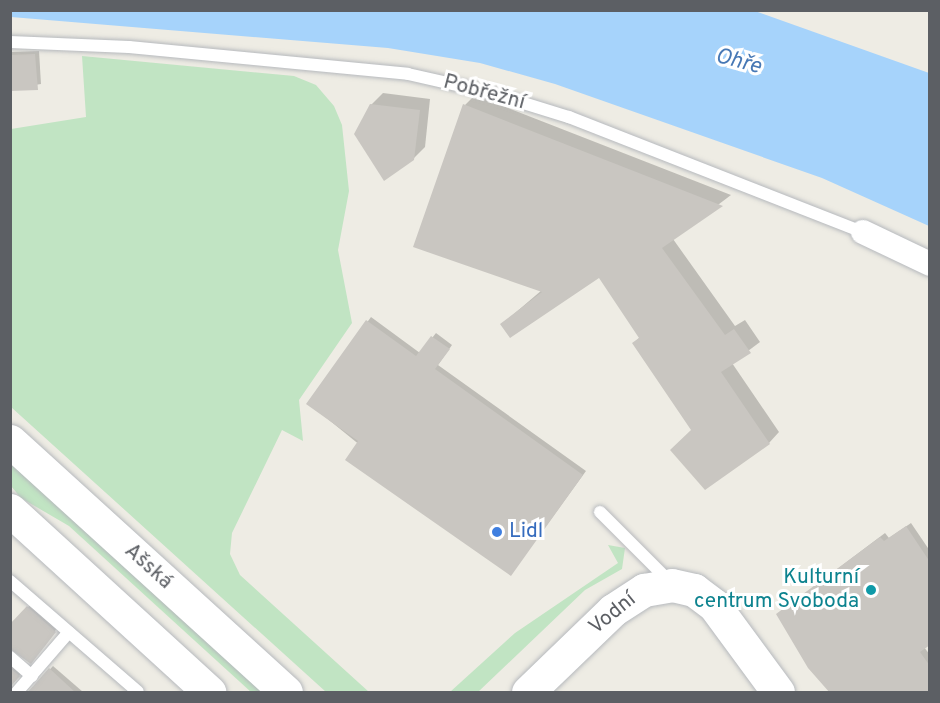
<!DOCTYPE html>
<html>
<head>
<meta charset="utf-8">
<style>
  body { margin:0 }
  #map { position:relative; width:940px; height:703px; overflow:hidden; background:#eeece4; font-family:Overpass,sans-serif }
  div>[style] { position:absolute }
  .green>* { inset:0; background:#c1e4c3 }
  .water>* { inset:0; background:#a6d3fb }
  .shadow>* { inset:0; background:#0003 }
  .building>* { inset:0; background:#c9c6c1 }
  .roads { filter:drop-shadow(0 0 2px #b6b9bd) drop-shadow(0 0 2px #b6b9bd) }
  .lane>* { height:12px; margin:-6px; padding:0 6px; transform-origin:6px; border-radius:6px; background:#fff }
  .street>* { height:24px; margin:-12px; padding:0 12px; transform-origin:12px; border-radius:12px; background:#fff }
  .secondary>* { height:33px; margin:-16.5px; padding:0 16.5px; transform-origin:16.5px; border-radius:16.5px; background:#fff }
  .dots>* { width:16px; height:16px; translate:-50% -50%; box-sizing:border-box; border:3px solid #fff; border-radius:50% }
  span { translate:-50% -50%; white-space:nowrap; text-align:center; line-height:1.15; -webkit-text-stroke:6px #fff; paint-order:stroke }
  .street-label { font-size:21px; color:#5c5f64 }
  .shop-label { font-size:21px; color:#366cbe }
  .left { translate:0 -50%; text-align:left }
  .culture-label { font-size:21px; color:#0d838f }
  .right { translate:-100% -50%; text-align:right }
  .water-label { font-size:22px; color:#4778b5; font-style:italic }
  .frame { position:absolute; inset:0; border:12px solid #5c5f64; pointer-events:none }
</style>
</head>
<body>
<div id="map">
  <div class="green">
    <div style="clip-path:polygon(82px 56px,294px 76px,316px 85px,334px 106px,342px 125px,349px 191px,338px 250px,352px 323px,299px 400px,303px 441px,282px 430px,232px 533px,230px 554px,240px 575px,369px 692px,326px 692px,11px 407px,11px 129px,86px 117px)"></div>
    <div style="clip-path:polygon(10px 462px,263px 692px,251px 692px,69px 526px,21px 498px,11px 486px)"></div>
    <div style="clip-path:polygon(608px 545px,625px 548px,622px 569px,585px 590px,478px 692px,450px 692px,515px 633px,618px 563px)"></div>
  </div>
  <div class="water">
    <div style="clip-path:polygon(10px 11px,755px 11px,929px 73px,929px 226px,822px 178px,555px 84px,480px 63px,388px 48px,11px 17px)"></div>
  </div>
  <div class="shadow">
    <div style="clip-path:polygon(39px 51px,41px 84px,10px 89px,10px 52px)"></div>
    <div style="clip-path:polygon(383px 93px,430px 99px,425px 147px,413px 159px,371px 105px)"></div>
    <div style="clip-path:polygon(475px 95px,731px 195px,673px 239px,735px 326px,745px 320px,760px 342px,732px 363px,779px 432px,769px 443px,705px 488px,693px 430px,634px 343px,640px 337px,599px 276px,502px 324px,542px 290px,465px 105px)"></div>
    <div style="clip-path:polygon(371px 317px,420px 353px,436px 333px,452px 345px,438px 365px,586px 471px,514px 570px,308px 403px)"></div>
    <div style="clip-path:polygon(911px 523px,930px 551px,930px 644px,924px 647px,930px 655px,930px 692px,783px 610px,885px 533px,889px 538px)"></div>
    <div style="clip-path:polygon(31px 604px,58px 627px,34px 658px,10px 626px)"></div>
    <div style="clip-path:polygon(10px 660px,22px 672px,12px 685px,14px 692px,10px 692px)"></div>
    <div style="clip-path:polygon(53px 666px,83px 692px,29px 692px)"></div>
  </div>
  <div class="building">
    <div style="clip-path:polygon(35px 54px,38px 90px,10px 91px,10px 55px)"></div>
    <div style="clip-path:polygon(370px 104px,420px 110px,414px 160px,384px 181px,354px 134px)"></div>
    <div style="clip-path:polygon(463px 104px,723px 206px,662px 248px,725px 335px,734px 329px,751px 353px,721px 372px,770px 444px,705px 490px,670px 450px,691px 430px,632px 343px,639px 338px,599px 278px,510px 338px,500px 324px,542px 292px,413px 247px)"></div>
    <div style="clip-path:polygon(366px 320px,416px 356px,431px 336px,450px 349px,435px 369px,583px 475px,511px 576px,345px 460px,358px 441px,306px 404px)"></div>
    <div style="clip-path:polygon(906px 526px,930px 562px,930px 645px,920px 652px,930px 666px,930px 693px,830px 693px,808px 668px,776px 614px,880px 537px,884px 541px)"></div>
    <div style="clip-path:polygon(27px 606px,56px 632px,31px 664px,10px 649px,10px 624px)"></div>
    <div style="clip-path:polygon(10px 668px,20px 676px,10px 687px)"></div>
    <div style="clip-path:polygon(49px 668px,76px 693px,27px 693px)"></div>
  </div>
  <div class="roads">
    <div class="lane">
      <div style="left:10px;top:42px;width:119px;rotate:2.4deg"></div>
      <div style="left:129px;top:47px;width:280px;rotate:5.5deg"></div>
      <div style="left:408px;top:74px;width:82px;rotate:12.7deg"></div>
      <div style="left:488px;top:92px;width:85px;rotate:17.2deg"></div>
      <div style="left:569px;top:117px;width:316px;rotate:21.4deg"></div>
      <div style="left:600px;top:512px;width:99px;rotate:45deg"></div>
      <div style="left:10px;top:581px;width:169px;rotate:40.9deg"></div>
      <div style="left:10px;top:657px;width:29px;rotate:41deg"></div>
      <div style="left:17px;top:692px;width:79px;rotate:-49.1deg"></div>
    </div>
    <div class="street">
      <div style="left:863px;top:232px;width:74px;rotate:25.5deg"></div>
    </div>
    <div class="secondary">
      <div style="left:10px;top:441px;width:373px;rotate:42.3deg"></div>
      <div style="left:10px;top:510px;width:270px;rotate:42.4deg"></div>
      <div style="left:528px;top:692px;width:118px;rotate:-44deg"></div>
      <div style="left:613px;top:610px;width:37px;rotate:-33deg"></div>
      <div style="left:644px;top:590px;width:28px;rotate:-10deg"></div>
      <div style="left:672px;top:585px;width:23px;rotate:13deg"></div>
      <div style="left:694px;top:590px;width:25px;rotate:37deg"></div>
      <div style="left:714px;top:605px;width:108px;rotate:53.7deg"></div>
    </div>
  </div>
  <div class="dots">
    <div style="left:497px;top:532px;background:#3f7fe0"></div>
    <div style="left:871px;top:590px;background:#0f9aa8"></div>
  </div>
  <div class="street-label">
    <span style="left:484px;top:93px;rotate:15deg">Pobřežní</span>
    <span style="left:148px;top:567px;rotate:42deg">Ašská</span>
    <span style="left:613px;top:614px;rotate:-39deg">Vodní</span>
  </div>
  <div class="shop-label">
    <span class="left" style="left:509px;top:532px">Lidl</span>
  </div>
  <div class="culture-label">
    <span class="right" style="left:859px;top:590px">Kulturní<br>centrum Svoboda</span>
  </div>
  <div class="water-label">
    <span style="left:738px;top:62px;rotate:15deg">Ohře</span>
  </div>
  <div class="frame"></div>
</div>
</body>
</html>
